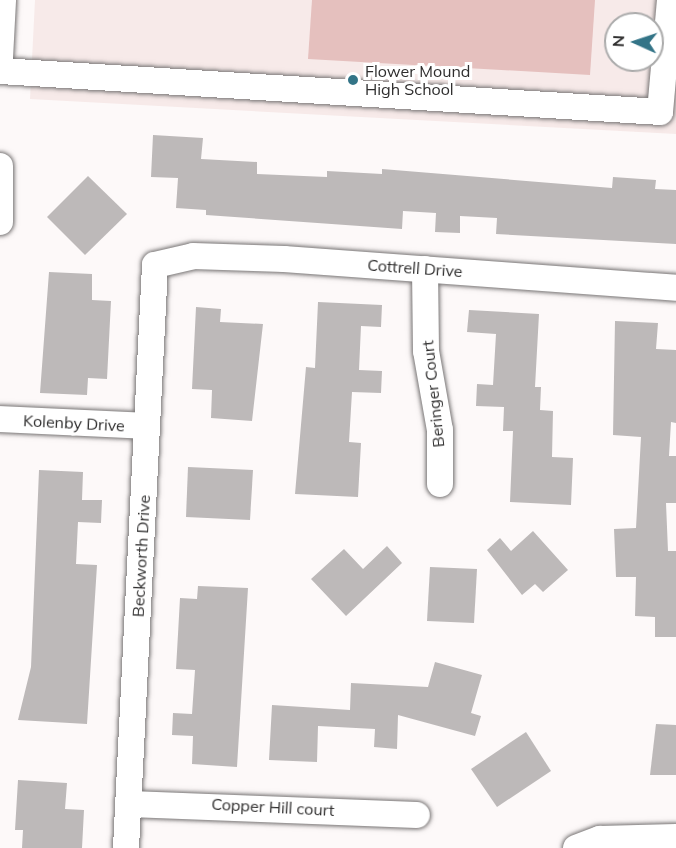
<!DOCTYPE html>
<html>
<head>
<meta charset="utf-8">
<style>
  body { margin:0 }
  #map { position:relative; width:676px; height:848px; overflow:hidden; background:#fdf9f9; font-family:Mulish,sans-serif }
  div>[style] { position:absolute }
  .built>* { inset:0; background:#f7eae9 }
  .green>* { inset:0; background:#e5c0be }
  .building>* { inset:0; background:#bdb9b9 }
  .roads { filter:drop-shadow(0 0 2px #797676) drop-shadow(0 0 2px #797676) }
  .minor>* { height:26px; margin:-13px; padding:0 13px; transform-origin:13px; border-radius:13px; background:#fff }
  .dots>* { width:16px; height:16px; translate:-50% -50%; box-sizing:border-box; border:3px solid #fff; border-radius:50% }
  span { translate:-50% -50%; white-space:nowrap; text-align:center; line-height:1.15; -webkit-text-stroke:6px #fff; paint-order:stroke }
  .poi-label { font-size:16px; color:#2e2d2d }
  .left { translate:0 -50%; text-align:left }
  .street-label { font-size:16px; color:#2e2d2d }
  .north { position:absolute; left:604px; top:12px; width:60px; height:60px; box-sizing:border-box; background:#fff; border:2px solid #ababab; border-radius:50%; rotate:273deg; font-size:16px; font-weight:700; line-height:24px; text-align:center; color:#2e2d2d }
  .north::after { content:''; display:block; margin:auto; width:21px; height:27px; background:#337487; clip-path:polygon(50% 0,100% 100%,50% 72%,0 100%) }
</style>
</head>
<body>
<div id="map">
  <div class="built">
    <div style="clip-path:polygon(evenodd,35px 0,676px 0,676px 134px,30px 99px,35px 0,616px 24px,652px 24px,652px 60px,616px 60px,616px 24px)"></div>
  </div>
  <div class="green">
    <div style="clip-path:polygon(312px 0,595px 0,590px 75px,308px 59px)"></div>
  </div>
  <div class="building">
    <div style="clip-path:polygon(153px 135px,203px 138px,201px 159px,257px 162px,257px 174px,327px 177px,327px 171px,382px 174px,382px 169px,612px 188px,613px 177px,656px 180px,655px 189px,676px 190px,676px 244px,496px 234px,497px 218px,460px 216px,460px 233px,435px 232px,436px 213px,403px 211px,402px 229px,206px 215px,206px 210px,176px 208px,178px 178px,151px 177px)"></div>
    <div style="clip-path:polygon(88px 176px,127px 214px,85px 255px,47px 217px)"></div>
    <div style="clip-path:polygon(49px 272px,92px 274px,92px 300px,111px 301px,107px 379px,88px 378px,87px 395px,40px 393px)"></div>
    <div style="clip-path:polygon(318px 302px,382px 305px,381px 327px,361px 326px,359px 370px,382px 371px,381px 393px,352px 392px,349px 442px,361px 443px,358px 497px,295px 494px,306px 367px,315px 368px)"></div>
    <div style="clip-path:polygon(196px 307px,221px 309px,220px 322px,263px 324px,252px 421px,211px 418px,212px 390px,192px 389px)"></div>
    <div style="clip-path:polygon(469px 310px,539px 314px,535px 387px,541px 387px,540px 410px,553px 411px,552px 457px,573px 458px,571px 505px,510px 502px,513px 431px,503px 431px,504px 407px,476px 406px,477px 384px,493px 385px,496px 334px,467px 332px)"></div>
    <div style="clip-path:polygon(615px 321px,658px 323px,656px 349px,676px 350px,676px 423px,671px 422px,669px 456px,676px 456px,676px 503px,666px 503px,668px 551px,676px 551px,676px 637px,655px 637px,655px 617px,635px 616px,636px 577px,616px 577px,614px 529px,636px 528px,641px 437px,613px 435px)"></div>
    <div style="clip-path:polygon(188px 467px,253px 470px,250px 520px,186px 517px)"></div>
    <div style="clip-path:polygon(39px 470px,83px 472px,82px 500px,102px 500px,101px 523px,78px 522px,76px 564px,97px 565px,87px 724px,18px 720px,31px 667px)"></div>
    <div style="clip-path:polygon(533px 531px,568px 570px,543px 592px,535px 584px,522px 595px,487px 550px,500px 538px,511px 551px)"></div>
    <div style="clip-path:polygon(387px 546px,402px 563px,346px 616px,311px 579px,344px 549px,363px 569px)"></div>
    <div style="clip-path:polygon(430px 567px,477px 569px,474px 623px,427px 621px)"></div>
    <div style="clip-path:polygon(198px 586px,248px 588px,237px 767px,192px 764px,193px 736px,172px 735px,173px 713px,192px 714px,195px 670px,176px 669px,178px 634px,180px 598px,197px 599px)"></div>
    <div style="clip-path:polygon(435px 662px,482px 675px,471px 713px,481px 716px,475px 736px,398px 715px,397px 749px,374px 747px,375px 729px,318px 726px,317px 762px,269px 760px,272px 705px,350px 710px,351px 683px,428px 687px)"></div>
    <div style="clip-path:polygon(656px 724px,676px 725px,676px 775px,650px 775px)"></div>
    <div style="clip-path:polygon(526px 732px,551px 771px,497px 807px,471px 769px)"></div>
    <div style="clip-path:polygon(18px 780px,67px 783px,65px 809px,84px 810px,82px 848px,22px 848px,23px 830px,15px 830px)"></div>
  </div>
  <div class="roads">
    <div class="minor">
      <div style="left:0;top:58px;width:58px;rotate:-87deg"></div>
      <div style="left:0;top:71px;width:661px;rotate:3.55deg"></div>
      <div style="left:660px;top:112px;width:112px;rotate:-84.9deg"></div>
      <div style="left:0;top:166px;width:56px;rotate:90deg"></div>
      <div style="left:425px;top:269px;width:82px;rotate:89.3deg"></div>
      <div style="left:426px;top:351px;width:80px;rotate:80deg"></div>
      <div style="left:440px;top:430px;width:54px;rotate:90deg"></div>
      <div style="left:0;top:419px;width:147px;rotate:2.7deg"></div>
      <div style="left:130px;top:804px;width:287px;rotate:2.2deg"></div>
      <div style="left:126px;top:848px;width:584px;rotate:-87.15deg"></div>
      <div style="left:155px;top:265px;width:39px;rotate:-13deg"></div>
      <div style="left:193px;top:256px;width:91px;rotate:1.9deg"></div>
      <div style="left:284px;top:259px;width:393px;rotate:4.2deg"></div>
      <div style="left:576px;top:848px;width:26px;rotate:-21deg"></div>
      <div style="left:600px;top:839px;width:76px;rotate:-1.5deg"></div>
    </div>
  </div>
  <div class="dots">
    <div style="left:353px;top:80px;background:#337487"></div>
  </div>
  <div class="poi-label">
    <span class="left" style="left:365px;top:80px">Flower Mound<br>High School</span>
  </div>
  <div class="street-label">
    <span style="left:415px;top:268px;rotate:4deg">Cottrell Drive</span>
    <span style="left:433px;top:394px;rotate:-96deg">Beringer Court</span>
    <span style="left:74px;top:423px;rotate:3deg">Kolenby Drive</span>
    <span style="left:141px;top:556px;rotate:-87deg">Beckworth Drive</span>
    <span style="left:273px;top:807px;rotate:3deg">Copper Hill court</span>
  </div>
  <div class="north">N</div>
</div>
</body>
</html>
